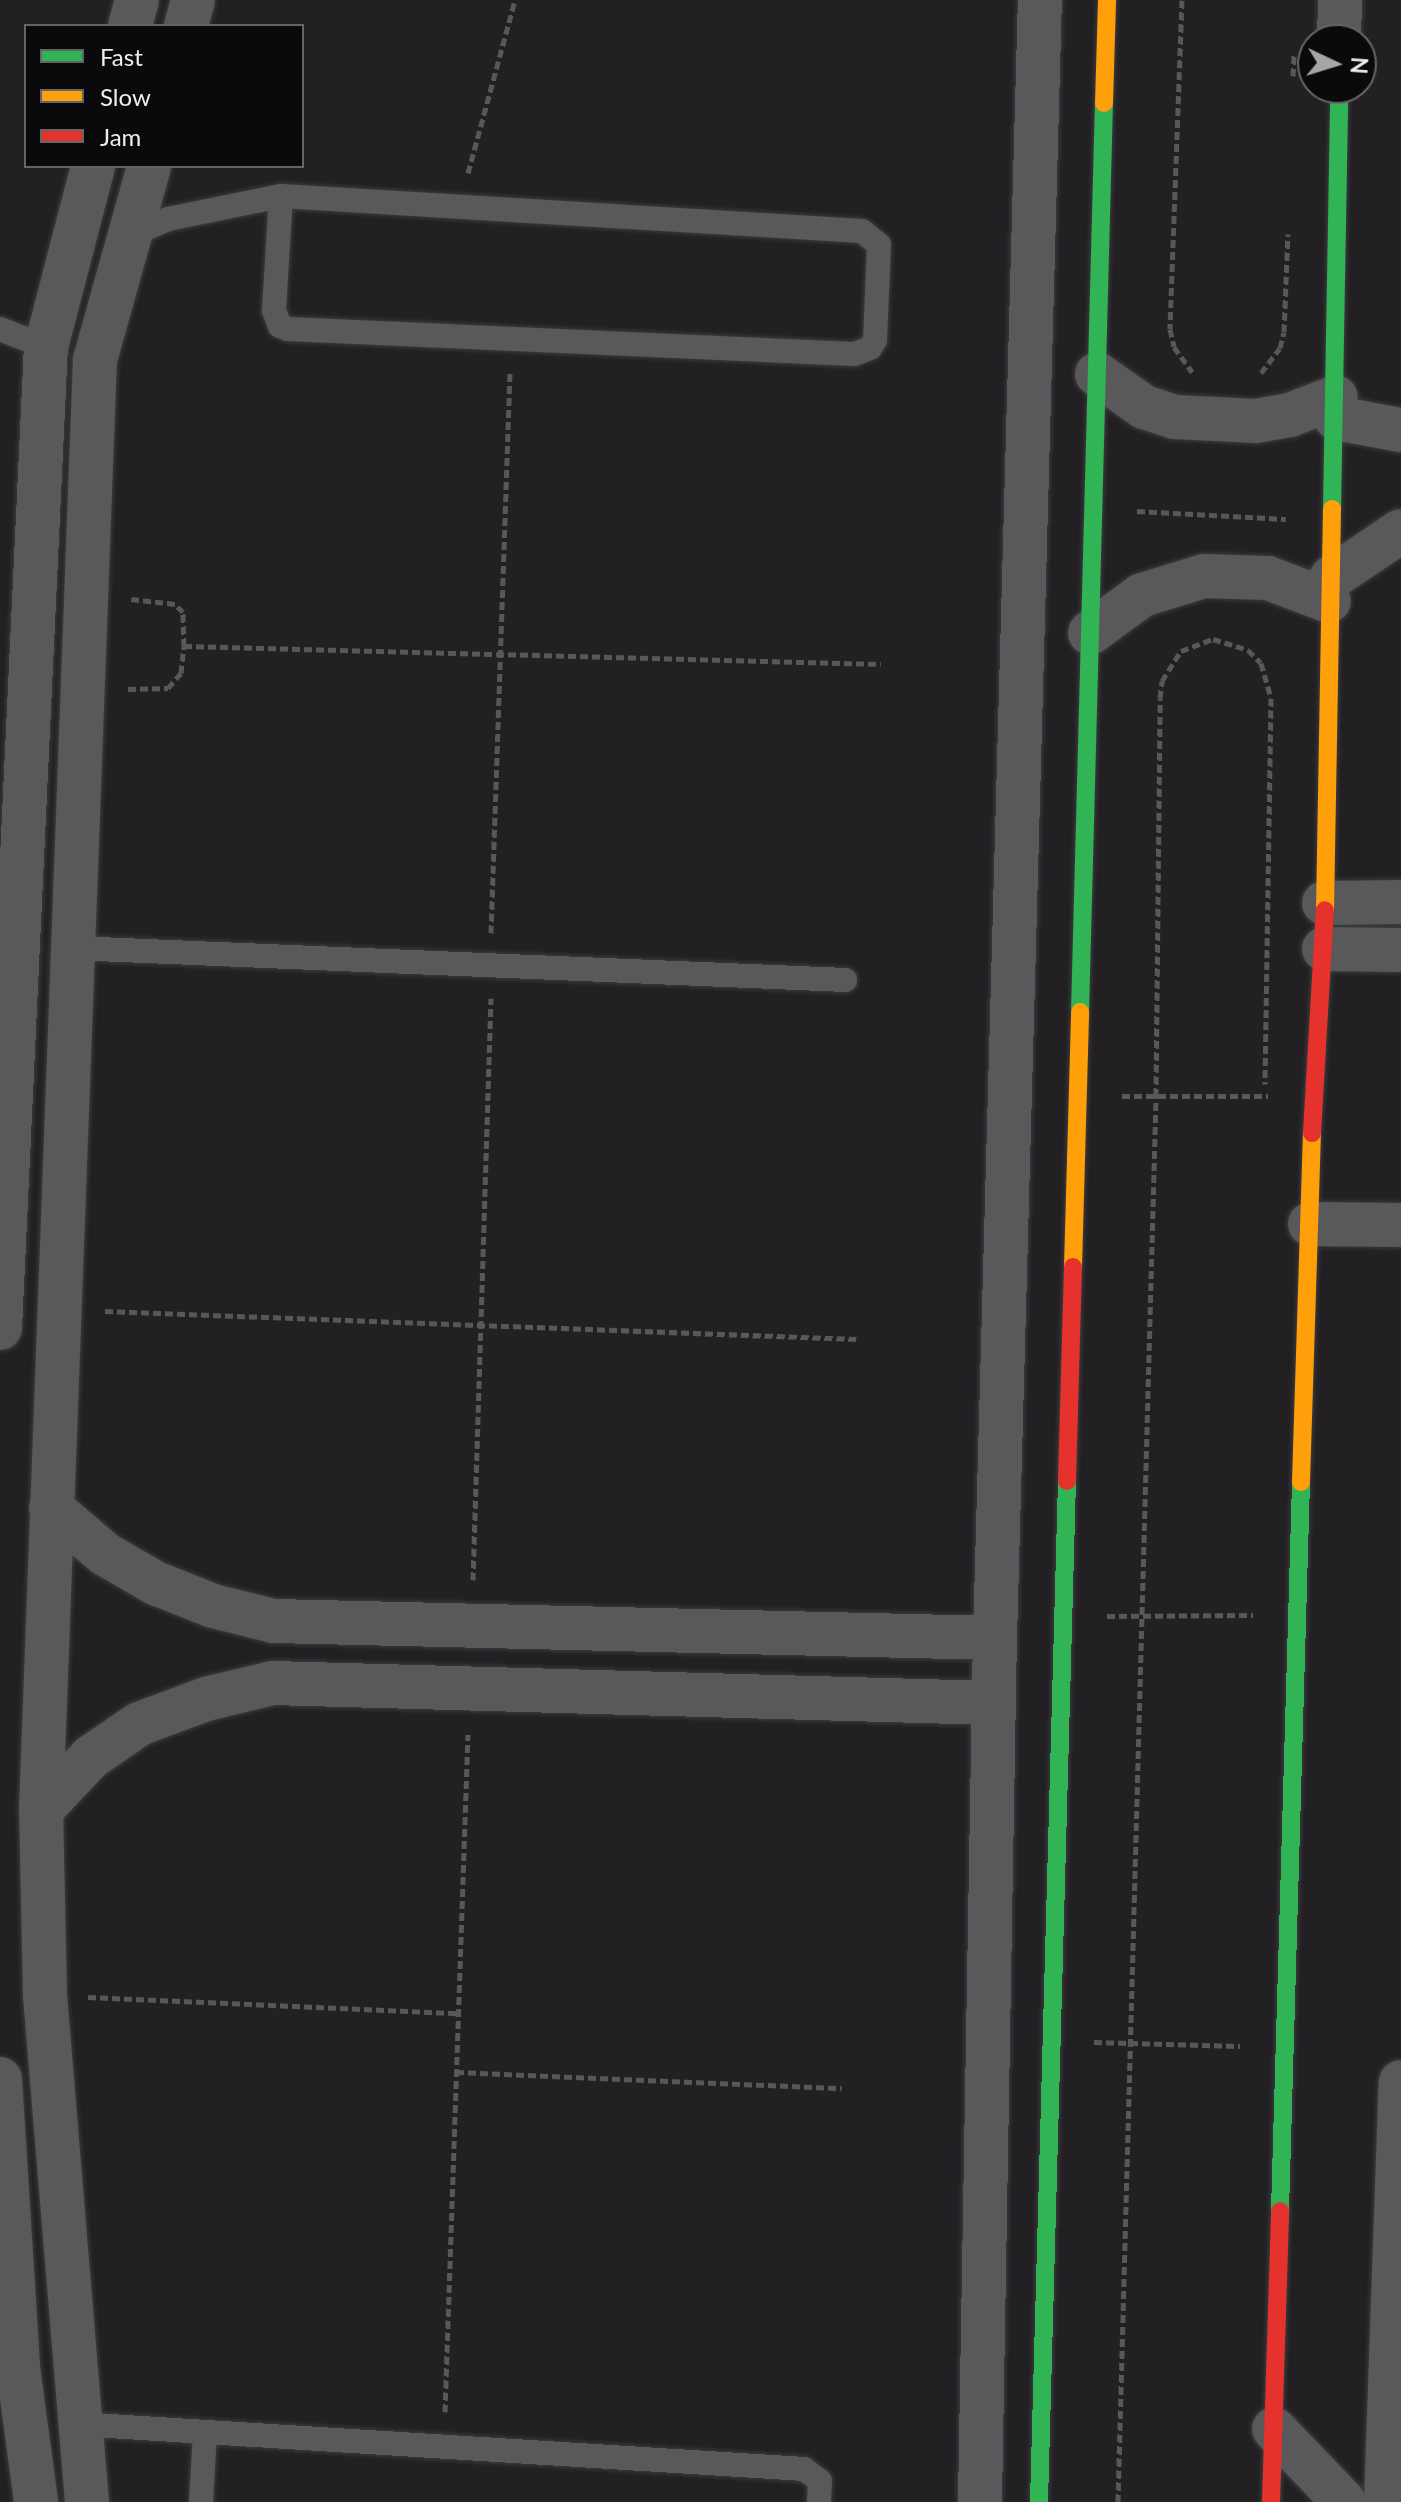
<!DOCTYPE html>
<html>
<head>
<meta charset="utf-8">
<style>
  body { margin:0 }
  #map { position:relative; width:1401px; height:2502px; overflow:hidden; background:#222023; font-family:Lato,sans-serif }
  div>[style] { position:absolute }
  .path>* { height:5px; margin-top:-2.5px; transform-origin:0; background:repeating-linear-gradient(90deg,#595759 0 8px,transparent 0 12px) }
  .roads { filter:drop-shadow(0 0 2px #3c3b3d) drop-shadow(0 0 2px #3c3b3d) }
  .lane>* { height:24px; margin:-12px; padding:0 12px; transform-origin:12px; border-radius:12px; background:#59585a }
  .street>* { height:44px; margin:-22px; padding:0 22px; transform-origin:22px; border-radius:22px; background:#59585a }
  .fast>* { height:18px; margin:-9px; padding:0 9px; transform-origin:9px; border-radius:9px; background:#30b455 }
  .slow>* { height:18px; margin:-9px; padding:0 9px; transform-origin:9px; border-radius:9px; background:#ff9f0a }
  .jam>* { height:18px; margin:-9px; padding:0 9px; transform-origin:9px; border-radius:9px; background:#e5322d }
  span { translate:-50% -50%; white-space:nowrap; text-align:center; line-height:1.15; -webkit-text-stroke:6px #0a090b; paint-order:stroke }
  .legend { position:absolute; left:24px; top:24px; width:280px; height:144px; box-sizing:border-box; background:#0a090b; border:2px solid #666467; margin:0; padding:10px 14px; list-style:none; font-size:24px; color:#efedf0 }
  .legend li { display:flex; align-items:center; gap:16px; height:40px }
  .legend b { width:40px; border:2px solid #666467 }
  .north { position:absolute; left:1297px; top:24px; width:80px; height:80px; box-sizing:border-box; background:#0a090b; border:2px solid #666467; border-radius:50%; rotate:94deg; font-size:22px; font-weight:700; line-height:32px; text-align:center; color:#efedf0 }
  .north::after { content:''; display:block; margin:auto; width:28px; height:36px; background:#a7a5a8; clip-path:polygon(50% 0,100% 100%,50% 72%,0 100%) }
</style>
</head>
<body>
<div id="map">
  <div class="path">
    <div style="left:1182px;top:0;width:329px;rotate:92.1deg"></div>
    <div style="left:1170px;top:329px;width:18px;rotate:77deg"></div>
    <div style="left:1174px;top:347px;width:31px;rotate:54deg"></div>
    <div style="left:1293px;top:76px;width:22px;rotate:-87deg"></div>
    <div style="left:468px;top:173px;width:179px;rotate:-74.8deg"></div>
    <div style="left:1261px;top:373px;width:31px;rotate:-53deg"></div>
    <div style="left:1280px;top:348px;width:16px;rotate:-76deg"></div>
    <div style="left:1284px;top:332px;width:98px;rotate:-87.7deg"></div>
    <div style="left:1137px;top:511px;width:149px;rotate:3.1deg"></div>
    <div style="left:184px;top:646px;width:697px;rotate:1.48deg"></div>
    <div style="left:128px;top:689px;width:40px;rotate:-1.4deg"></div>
    <div style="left:168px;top:688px;width:20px;rotate:-49deg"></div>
    <div style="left:181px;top:673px;width:27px;rotate:-84deg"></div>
    <div style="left:184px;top:646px;width:34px;rotate:-92deg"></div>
    <div style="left:183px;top:612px;width:11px;rotate:-135deg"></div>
    <div style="left:175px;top:604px;width:44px;rotate:-173.5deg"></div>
    <div style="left:491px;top:933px;width:562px;rotate:-88.06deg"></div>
    <div style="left:1122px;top:1096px;width:146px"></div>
    <div style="left:105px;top:1311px;width:752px;rotate:2.14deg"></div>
    <div style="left:473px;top:1580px;width:582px;rotate:-88.23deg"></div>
    <div style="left:1107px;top:1616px;width:146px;rotate:-0.4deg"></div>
    <div style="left:88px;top:1997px;width:370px;rotate:2.5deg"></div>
    <div style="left:1094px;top:2042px;width:146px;rotate:1.6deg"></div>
    <div style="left:456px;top:2072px;width:386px;rotate:2.4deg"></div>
    <div style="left:445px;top:2412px;width:678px;rotate:-88.06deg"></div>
    <div style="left:1118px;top:2502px;width:1407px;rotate:-88.45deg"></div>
    <div style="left:1156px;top:1096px;width:398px;rotate:-89.4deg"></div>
    <div style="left:1160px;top:698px;width:17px;rotate:-83deg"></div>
    <div style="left:1162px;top:681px;width:36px;rotate:-58deg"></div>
    <div style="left:1181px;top:651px;width:34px;rotate:-21deg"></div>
    <div style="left:1213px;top:639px;width:37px;rotate:17deg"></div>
    <div style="left:1248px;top:650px;width:18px;rotate:45deg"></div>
    <div style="left:1261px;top:663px;width:36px;rotate:74deg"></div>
    <div style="left:1271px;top:698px;width:386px;rotate:90.9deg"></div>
  </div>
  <div class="roads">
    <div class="lane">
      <div style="left:131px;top:235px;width:40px;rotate:-23.4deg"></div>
      <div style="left:168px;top:219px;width:115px;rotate:-11.5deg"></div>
      <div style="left:281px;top:196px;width:582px;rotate:3.45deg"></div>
      <div style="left:862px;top:231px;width:22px;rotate:39deg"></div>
      <div style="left:879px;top:245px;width:95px;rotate:92.4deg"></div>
      <div style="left:875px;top:340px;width:9px;rotate:122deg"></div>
      <div style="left:870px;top:348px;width:17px;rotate:159deg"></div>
      <div style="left:854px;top:354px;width:567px;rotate:-177.47deg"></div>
      <div style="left:288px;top:329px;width:9px;rotate:-159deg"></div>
      <div style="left:280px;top:326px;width:17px;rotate:-111deg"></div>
      <div style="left:274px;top:310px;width:114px;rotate:-86.5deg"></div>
      <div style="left:0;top:329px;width:49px;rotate:21.4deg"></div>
      <div style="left:73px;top:948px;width:773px;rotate:2.37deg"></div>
      <div style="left:77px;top:2424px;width:728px;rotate:3.54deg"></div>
      <div style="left:804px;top:2469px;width:20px;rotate:37deg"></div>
      <div style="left:820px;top:2481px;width:21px;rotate:93deg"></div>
      <div style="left:201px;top:2502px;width:69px;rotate:-86.7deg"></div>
    </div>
    <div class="street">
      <div style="left:130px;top:26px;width:27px;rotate:-75deg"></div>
      <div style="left:186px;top:26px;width:27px;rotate:-75deg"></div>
      <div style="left:1339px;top:40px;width:40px;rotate:-88.6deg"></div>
      <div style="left:1097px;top:374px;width:57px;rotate:35.1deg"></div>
      <div style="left:1144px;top:407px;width:33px;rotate:18deg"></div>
      <div style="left:1175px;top:417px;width:81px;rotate:2.8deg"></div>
      <div style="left:1256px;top:421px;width:35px;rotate:-10deg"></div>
      <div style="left:1290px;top:415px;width:49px;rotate:-21.4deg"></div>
      <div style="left:1336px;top:418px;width:66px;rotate:10.5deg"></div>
      <div style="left:1331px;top:578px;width:84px;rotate:-33.9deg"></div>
      <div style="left:1090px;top:633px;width:64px;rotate:-36.2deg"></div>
      <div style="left:1142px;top:595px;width:65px;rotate:-17deg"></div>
      <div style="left:1204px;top:576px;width:64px;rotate:1.8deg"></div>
      <div style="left:1268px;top:578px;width:65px;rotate:20.7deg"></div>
      <div style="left:1324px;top:903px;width:77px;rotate:-0.7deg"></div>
      <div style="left:1324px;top:949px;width:77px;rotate:0.7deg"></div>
      <div style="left:1310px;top:1224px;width:91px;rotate:0.6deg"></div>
      <div style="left:0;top:1328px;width:982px;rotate:-87.32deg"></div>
      <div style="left:46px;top:347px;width:187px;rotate:-75.4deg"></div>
      <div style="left:51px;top:1508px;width:71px;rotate:40.4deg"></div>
      <div style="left:105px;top:1554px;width:58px;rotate:30.1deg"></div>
      <div style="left:155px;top:1583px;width:62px;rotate:21.6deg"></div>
      <div style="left:213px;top:1606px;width:63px;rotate:13.8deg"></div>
      <div style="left:274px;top:1621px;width:721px;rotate:1.35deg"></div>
      <div style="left:41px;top:1810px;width:73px;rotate:-46.7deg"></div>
      <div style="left:91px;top:1757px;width:58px;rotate:-34.5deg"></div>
      <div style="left:139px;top:1724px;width:72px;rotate:-20.5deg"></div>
      <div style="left:206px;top:1699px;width:68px;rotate:-13.6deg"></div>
      <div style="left:272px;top:1683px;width:722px;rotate:1.59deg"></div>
      <div style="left:0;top:2079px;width:290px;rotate:86.4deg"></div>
      <div style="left:18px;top:2368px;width:135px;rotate:82.3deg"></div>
      <div style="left:1274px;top:2429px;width:101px;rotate:46.2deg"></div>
      <div style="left:87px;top:2502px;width:508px;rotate:-94.74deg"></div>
      <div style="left:45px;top:1996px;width:186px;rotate:-91.2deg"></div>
      <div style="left:41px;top:1810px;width:1451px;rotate:-87.87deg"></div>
      <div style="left:95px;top:360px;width:201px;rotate:-74.4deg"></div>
      <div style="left:980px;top:2502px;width:864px;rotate:-89.01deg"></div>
      <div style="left:995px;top:1638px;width:1639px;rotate:-88.43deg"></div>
      <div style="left:1386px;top:2502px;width:420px;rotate:-88deg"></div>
    </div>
    <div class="fast">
      <div style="left:1332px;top:509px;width:421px;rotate:-89deg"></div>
      <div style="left:1080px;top:1012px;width:909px;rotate:-88.49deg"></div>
      <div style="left:1280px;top:2211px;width:729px;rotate:-88.35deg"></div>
      <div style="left:1039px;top:2502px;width:1021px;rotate:-88.43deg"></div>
    </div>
    <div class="slow">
      <div style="left:1104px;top:103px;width:103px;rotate:-88.3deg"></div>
      <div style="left:1325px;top:910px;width:401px;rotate:-89deg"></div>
      <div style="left:1073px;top:1267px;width:255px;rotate:-88.4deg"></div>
      <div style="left:1301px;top:1482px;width:349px;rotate:-88.2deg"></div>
    </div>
    <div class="jam">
      <div style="left:1312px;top:1133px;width:223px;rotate:-86.7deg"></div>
      <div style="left:1067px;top:1481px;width:214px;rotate:-88.4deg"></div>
      <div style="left:1271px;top:2502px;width:291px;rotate:-88.2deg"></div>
    </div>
  </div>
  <ul class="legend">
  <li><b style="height:10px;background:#30b455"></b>Fast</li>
  <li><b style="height:10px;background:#ff9f0a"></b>Slow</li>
  <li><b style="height:10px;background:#e5322d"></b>Jam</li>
  </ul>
  <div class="north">N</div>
</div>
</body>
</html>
